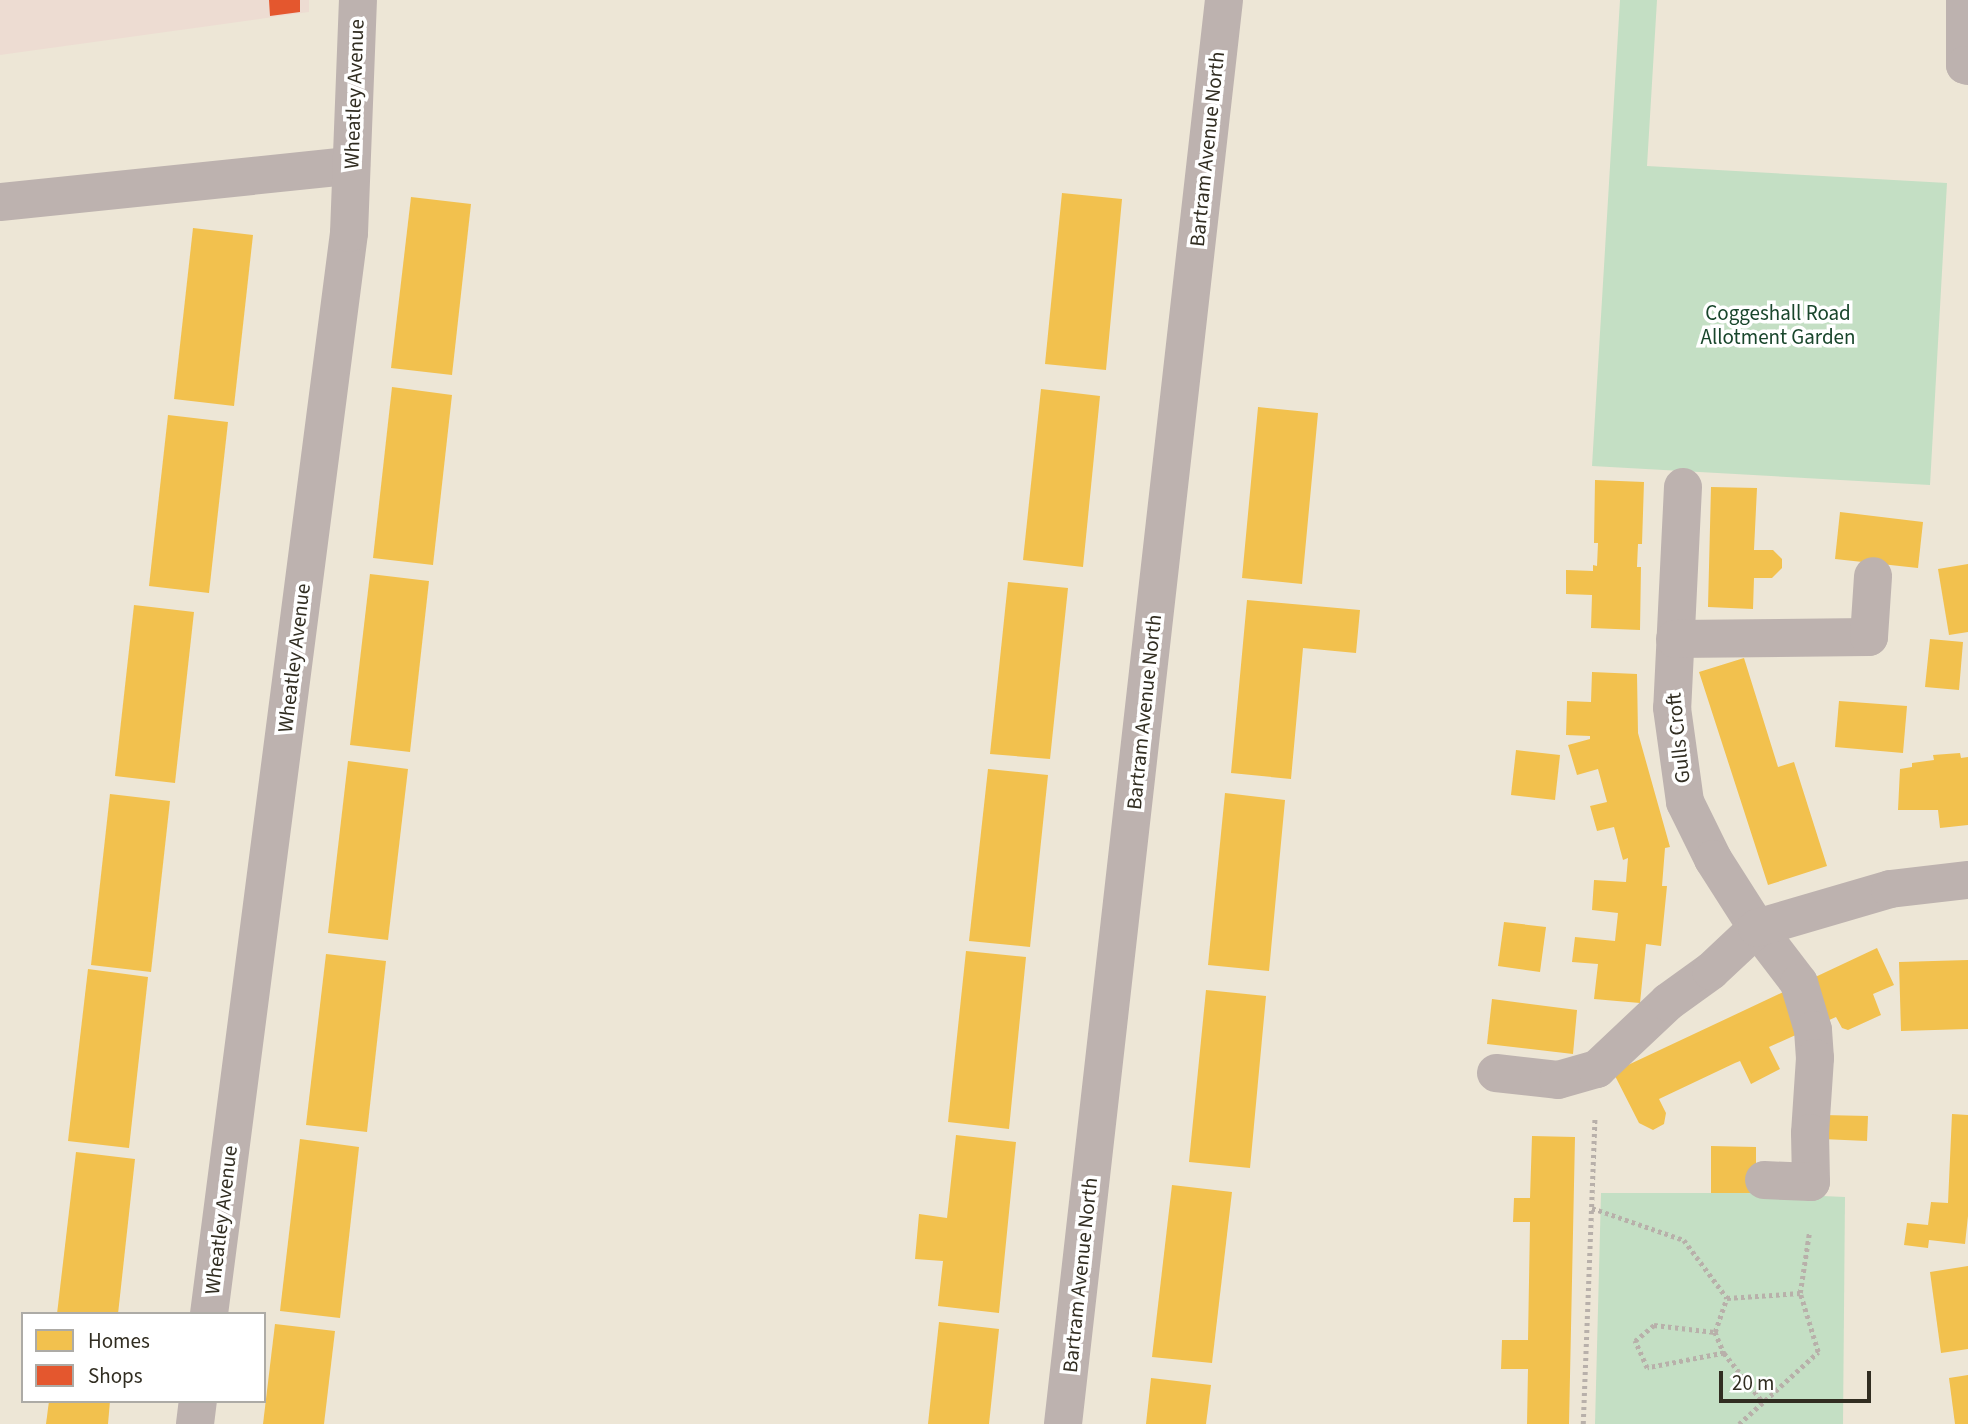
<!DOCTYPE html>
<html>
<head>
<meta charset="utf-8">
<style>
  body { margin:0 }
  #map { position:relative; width:1968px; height:1424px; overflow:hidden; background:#ede6d6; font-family:"Source Sans 3",sans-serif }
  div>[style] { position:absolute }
  .commercial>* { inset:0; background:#eddcd2 }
  .green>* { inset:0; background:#c4dfc4 }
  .homes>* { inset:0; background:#f2c14e }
  .shops>* { inset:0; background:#e4572e }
  .path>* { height:4.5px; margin-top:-2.25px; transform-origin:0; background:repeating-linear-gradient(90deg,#b8b0aa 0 3.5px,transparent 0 7px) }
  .minor>* { height:38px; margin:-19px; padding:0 19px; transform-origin:19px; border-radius:19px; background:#bdb2af }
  span { translate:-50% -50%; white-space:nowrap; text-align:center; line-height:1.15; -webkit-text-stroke:7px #fff; paint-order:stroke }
  .street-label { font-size:21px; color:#312d21 }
  .park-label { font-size:21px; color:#19462c }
  .legend { position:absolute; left:21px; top:1312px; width:245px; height:91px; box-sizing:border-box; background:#fff; border:2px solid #adaba6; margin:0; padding:9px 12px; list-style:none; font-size:21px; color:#312d21 }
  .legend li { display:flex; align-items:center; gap:14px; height:35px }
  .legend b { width:35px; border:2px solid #adaba6 }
  .scale { position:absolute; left:1719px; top:1371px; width:152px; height:32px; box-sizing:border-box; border:4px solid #312d21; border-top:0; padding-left:9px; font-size:21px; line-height:24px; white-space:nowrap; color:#312d21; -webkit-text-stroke:5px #fff; paint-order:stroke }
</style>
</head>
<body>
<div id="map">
  <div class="commercial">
    <div style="clip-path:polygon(0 0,309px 0,309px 12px,0 55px)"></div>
  </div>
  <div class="green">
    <div style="clip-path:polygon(1620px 0,1657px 0,1647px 166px,1947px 183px,1930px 485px,1592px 466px)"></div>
    <div style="clip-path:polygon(1601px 1193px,1756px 1193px,1845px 1197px,1843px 1424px,1595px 1424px)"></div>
  </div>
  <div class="homes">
    <div style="clip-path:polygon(1062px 193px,1122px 199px,1106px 370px,1045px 364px)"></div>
    <div style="clip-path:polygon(411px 197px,471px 204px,452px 375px,391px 368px)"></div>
    <div style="clip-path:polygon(193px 228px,253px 235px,234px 406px,174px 399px)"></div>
    <div style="clip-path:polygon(392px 387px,452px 395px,433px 565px,373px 558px)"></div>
    <div style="clip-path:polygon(1041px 389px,1100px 396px,1083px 567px,1023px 560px)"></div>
    <div style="clip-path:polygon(1258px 407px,1318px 413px,1302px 584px,1242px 578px)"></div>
    <div style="clip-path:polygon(168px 415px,228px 422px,209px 593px,149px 586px)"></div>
    <div style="clip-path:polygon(1595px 480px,1644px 482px,1642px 544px,1638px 544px,1637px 567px,1641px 567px,1640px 630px,1591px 628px,1592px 595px,1566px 594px,1566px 570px,1593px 571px,1593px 565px,1597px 566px,1598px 543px,1594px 543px)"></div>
    <div style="clip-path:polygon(1711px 487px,1757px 488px,1754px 550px,1773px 550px,1782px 559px,1782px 568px,1772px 578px,1754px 578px,1753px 609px,1708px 607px)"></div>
    <div style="clip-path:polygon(1840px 512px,1923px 522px,1918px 568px,1835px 559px)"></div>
    <div style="clip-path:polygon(1968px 564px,1968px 632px,1949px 635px,1938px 569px)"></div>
    <div style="clip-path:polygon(370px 574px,429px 581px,410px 752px,350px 745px)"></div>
    <div style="clip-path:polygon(1008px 582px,1068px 588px,1050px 759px,990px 754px)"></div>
    <div style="clip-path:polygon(1247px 600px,1360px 610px,1356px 653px,1303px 648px,1291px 779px,1231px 773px)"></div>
    <div style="clip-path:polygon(134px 605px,194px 612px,175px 783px,115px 776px)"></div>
    <div style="clip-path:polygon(1930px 639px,1963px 642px,1959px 690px,1925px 687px)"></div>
    <div style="clip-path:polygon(1744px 658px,1778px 767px,1794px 762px,1827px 866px,1768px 885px,1699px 672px)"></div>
    <div style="clip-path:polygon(1592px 672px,1637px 674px,1638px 733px,1670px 847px,1665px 848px,1662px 886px,1667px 886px,1661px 946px,1646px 944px,1640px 1003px,1594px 999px,1598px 964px,1572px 962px,1575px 937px,1615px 941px,1618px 913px,1592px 910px,1594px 880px,1626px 882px,1628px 858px,1623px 860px,1614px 827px,1597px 831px,1590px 806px,1607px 802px,1598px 769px,1577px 775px,1568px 745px,1590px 739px,1590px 736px,1566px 735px,1567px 701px,1591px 702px)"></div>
    <div style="clip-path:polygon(1839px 701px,1907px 706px,1903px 753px,1835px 747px)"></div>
    <div style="clip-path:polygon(1516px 750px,1560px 755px,1555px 800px,1511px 795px)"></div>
    <div style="clip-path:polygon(1960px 753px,1961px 758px,1968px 757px,1968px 825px,1940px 828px,1938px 810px,1898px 810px,1900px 769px,1912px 767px,1912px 763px,1934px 760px,1933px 755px)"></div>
    <div style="clip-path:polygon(348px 761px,408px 769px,388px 940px,328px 933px)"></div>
    <div style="clip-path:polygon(988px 769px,1048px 775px,1030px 947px,969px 941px)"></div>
    <div style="clip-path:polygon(1225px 793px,1285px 800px,1269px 971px,1208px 965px)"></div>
    <div style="clip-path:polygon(110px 794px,170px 801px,151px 972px,91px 965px)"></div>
    <div style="clip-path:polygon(1504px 922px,1546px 927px,1540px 972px,1498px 966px)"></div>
    <div style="clip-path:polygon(1877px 948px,1894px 985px,1873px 994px,1881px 1015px,1848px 1030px,1842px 1028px,1836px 1017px,1809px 1029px,1769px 1047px,1780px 1069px,1751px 1084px,1740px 1061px,1735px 1063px,1659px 1099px,1666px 1113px,1664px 1124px,1653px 1130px,1639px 1123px,1613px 1072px)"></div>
    <div style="clip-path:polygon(966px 951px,1026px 957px,1009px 1129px,948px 1122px)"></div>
    <div style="clip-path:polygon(326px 954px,386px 961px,367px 1132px,306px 1125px)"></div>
    <div style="clip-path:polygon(1968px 960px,1968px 1029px,1901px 1031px,1899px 962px)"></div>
    <div style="clip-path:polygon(88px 969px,148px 977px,129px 1148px,68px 1141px)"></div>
    <div style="clip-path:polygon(1206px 990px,1266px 996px,1250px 1168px,1189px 1162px)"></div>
    <div style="clip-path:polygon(1492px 999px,1577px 1010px,1573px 1054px,1487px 1044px)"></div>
    <div style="clip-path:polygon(1952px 1114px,1968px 1115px,1968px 1216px,1965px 1244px,1929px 1240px,1928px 1248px,1904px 1245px,1907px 1223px,1928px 1225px,1931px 1202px,1948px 1203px)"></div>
    <div style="clip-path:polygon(1823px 1115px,1868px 1116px,1867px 1141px,1822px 1139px)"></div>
    <div style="clip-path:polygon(956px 1135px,1016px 1142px,999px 1313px,938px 1306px,943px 1261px,915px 1259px,919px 1214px,947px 1218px)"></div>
    <div style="clip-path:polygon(1532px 1136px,1575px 1137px,1569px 1424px,1527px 1424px,1528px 1369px,1501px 1369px,1502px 1340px,1528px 1340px,1530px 1222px,1513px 1222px,1514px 1198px,1530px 1198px)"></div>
    <div style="clip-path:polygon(300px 1139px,359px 1147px,340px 1318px,280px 1311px)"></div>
    <div style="clip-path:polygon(1711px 1146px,1756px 1147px,1756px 1193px,1711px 1193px)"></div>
    <div style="clip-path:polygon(76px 1152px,135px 1159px,118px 1314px,57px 1314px)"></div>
    <div style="clip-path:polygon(1172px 1185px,1232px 1192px,1212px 1363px,1152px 1357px)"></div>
    <div style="clip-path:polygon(1968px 1266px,1968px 1349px,1941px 1353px,1930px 1272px)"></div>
    <div style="clip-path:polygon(939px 1322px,999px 1329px,989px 1424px,928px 1424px)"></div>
    <div style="clip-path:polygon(275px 1324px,335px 1331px,324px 1424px,263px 1424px)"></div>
    <div style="clip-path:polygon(1968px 1375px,1968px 1424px,1955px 1424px,1949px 1378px)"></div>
    <div style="clip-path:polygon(1151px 1378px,1211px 1385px,1206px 1424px,1146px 1424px)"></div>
    <div style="clip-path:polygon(49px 1401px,110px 1401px,108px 1424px,46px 1424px)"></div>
  </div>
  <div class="shops">
    <div style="clip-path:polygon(269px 0,300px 0,300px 12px,270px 16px)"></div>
  </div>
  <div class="path">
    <div style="left:1592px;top:1208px;width:97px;rotate:19.2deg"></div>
    <div style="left:1684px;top:1240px;width:72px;rotate:53.4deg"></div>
    <div style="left:1727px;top:1298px;width:73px;rotate:-3.9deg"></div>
    <div style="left:1800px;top:1293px;width:60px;rotate:-81.3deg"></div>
    <div style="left:1715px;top:1332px;width:23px;rotate:67deg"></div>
    <div style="left:1724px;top:1353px;width:78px;rotate:169deg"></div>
    <div style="left:1647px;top:1368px;width:30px;rotate:-114deg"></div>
    <div style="left:1635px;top:1341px;width:25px;rotate:-40deg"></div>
    <div style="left:1654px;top:1325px;width:61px;rotate:6.5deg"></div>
    <div style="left:1715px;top:1332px;width:36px;rotate:-71deg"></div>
    <div style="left:1724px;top:1353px;width:63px;rotate:51.5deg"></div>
    <div style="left:1583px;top:1424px;width:306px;rotate:-87.8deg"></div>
    <div style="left:1739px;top:1424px;width:107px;rotate:-42.3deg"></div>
    <div style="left:1818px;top:1352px;width:62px;rotate:-107deg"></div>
  </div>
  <div class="minor">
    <div style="left:1965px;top:0;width:65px;rotate:90deg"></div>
    <div style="left:1965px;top:65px;width:3px;rotate:18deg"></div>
    <div style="left:0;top:202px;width:353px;rotate:-5.9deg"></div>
    <div style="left:1683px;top:487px;width:221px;rotate:92.8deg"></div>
    <div style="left:1672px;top:708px;width:95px;rotate:82.1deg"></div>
    <div style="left:1685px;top:802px;width:64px;rotate:63.8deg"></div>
    <div style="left:1713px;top:859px;width:82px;rotate:57.5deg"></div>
    <div style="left:1757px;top:928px;width:69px;rotate:52.6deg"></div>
    <div style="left:1799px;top:983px;width:49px;rotate:73.4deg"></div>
    <div style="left:1813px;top:1030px;width:28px;rotate:86deg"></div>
    <div style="left:1815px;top:1058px;width:75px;rotate:93.8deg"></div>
    <div style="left:1810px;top:1133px;width:49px;rotate:88.8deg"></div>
    <div style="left:1811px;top:1182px;width:47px;rotate:-177.6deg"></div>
    <div style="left:1675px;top:639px;width:194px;rotate:-0.6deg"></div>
    <div style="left:1869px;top:637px;width:61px;rotate:-86.2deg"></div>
    <div style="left:1496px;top:1073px;width:62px;rotate:6.4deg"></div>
    <div style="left:1558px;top:1080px;width:41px;rotate:-15.8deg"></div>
    <div style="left:1597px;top:1069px;width:98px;rotate:-43.3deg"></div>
    <div style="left:1668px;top:1002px;width:53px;rotate:-35.8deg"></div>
    <div style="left:1711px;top:971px;width:63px;rotate:-43.1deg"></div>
    <div style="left:1757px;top:928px;width:139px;rotate:-16.3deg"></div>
    <div style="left:1890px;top:889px;width:79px;rotate:-6.6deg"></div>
    <div style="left:209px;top:1314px;width:1090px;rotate:-82.62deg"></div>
    <div style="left:349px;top:233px;width:233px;rotate:-87.8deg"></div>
    <div style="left:195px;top:1424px;width:23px;rotate:-83deg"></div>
    <div style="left:1063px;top:1424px;width:1433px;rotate:-83.55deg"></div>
  </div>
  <div class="street-label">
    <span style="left:354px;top:94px;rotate:-88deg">Wheatley Avenue</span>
    <span style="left:1207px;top:149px;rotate:-84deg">Bartram Avenue North</span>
    <span style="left:294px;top:658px;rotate:-83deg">Wheatley Avenue</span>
    <span style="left:1144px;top:712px;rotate:-84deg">Bartram Avenue North</span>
    <span style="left:1678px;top:738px;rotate:-96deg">Gulls Croft</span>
    <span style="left:221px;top:1220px;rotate:-83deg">Wheatley Avenue</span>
    <span style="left:1080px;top:1275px;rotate:-84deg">Bartram Avenue North</span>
  </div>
  <div class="park-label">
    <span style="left:1778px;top:325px">Coggeshall Road<br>Allotment Garden</span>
  </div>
  <ul class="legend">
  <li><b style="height:19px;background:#f2c14e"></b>Homes</li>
  <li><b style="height:19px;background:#e4572e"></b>Shops</li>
  </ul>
  <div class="scale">20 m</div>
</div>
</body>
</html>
